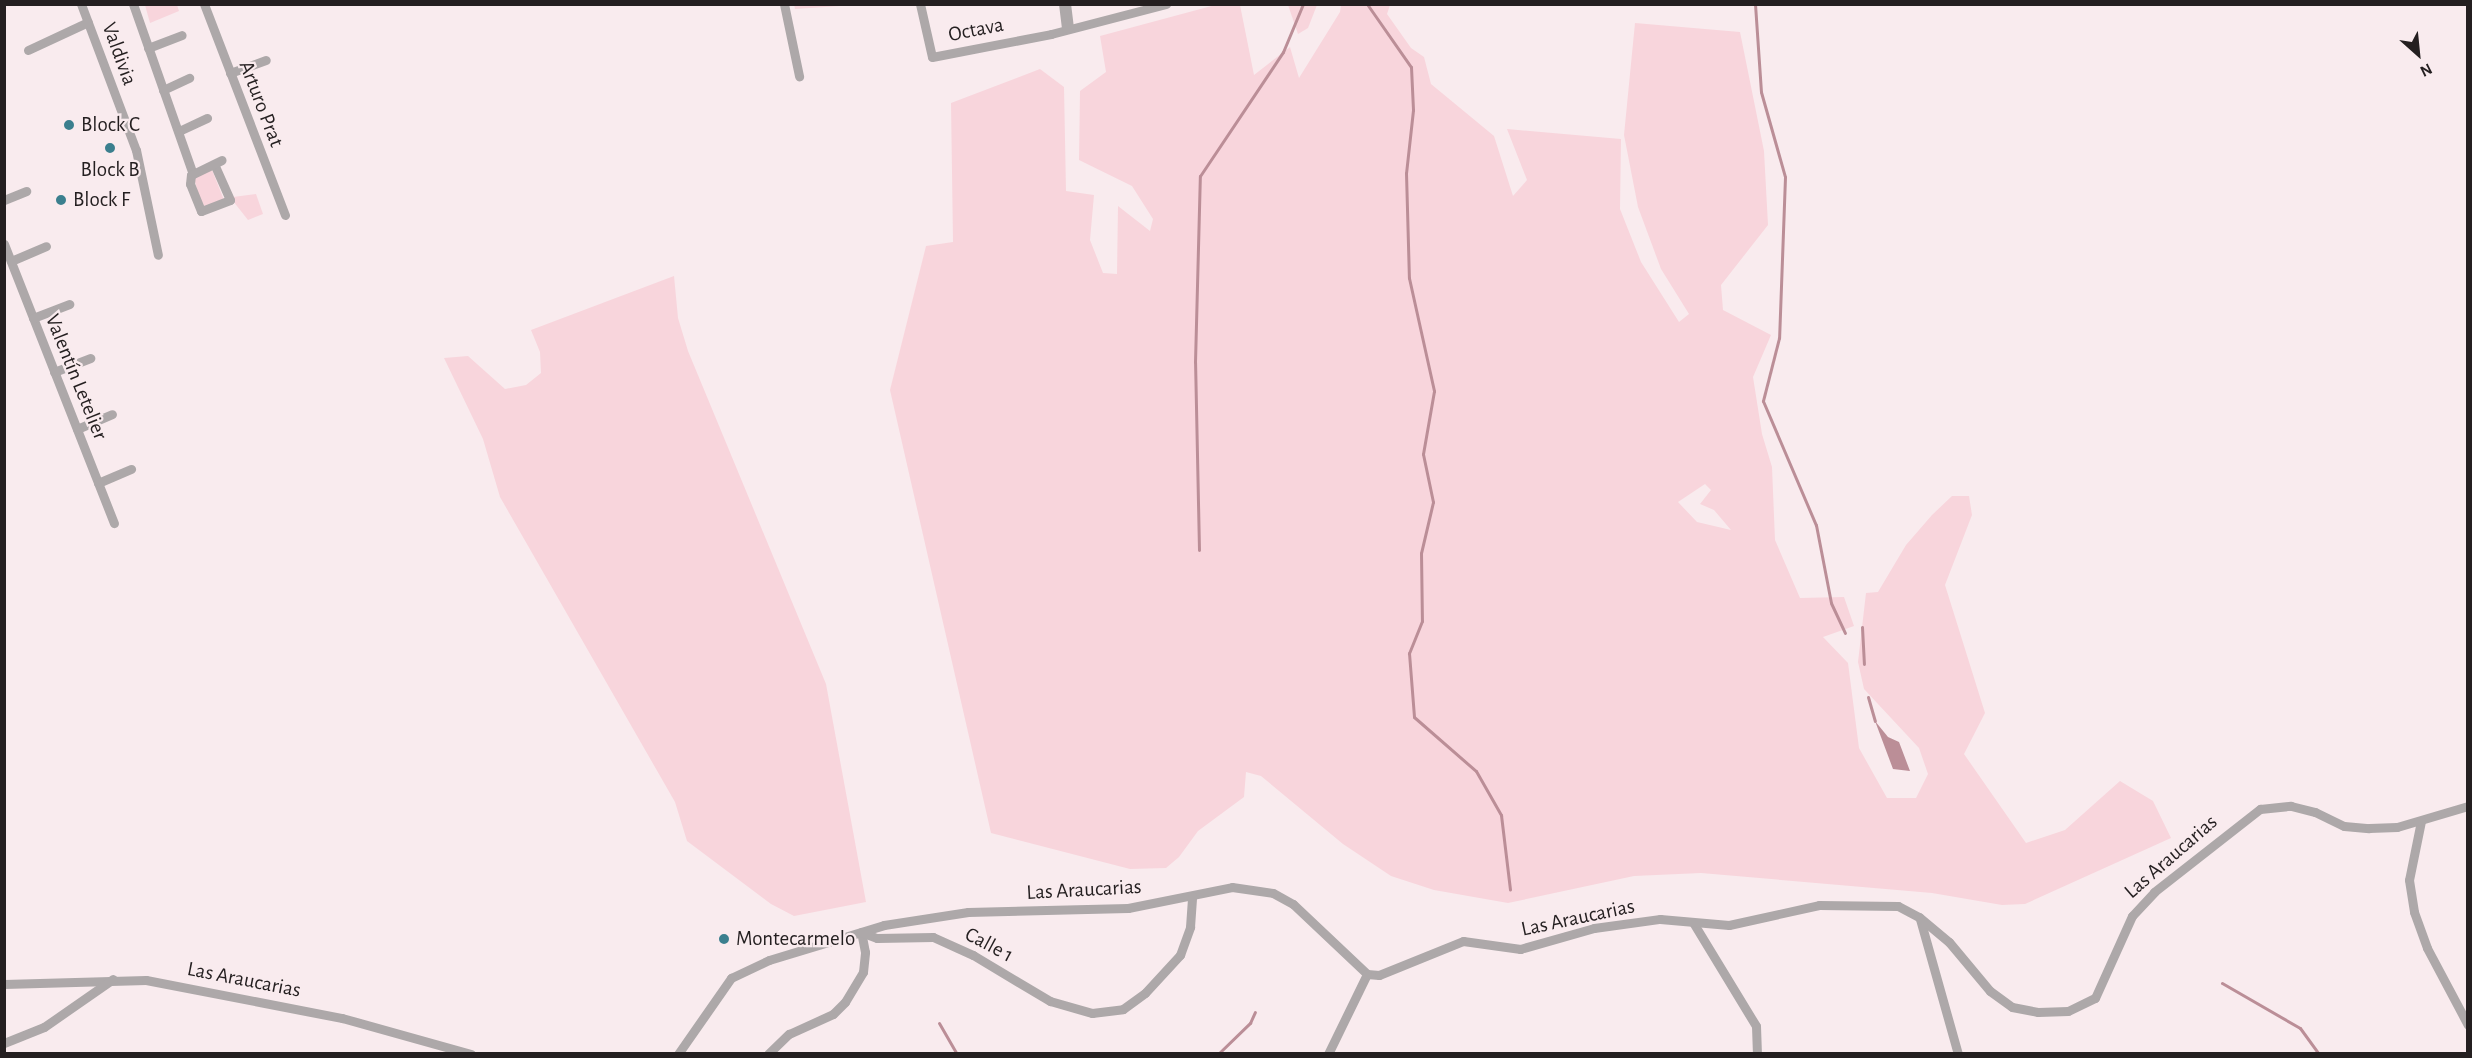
<!DOCTYPE html>
<html>
<head>
<meta charset="utf-8">
<style>
  body { margin:0 }
  #map { position:relative; width:2472px; height:1058px; overflow:hidden; background:#f9ebee; font-family:"Alegreya Sans",sans-serif }
  div>[style] { position:absolute }
  .green>* { inset:0; background:#f8d5dc }
  .water>* { inset:0; background:#bb8e97 }
  .stream>* { height:3px; margin:-1.5px; padding:0 1.5px; transform-origin:1.5px; border-radius:1.5px; background:#bb8e97 }
  .minor>* { height:9px; margin:-4.5px; padding:0 4.5px; transform-origin:4.5px; border-radius:4.5px; background:#ada8a9 }
  .tertiary>* { height:12px; margin:-6px; padding:0 6px; transform-origin:6px; border-radius:6px; background:#ada8a9 }
  .dots>* { width:16px; height:16px; translate:-50% -50%; box-sizing:border-box; border:3px solid #f9ebee; border-radius:50% }
  span { translate:-50% -50%; white-space:nowrap; text-align:center; line-height:1.15; -webkit-text-stroke:4.5px #f9ebee; paint-order:stroke }
  .street-label { font-size:21px; color:#241f20 }
  .poi-label { font-size:21px; color:#241f20 }
  .left { translate:0 -50%; text-align:left }
  .frame { position:absolute; inset:0; border:6px solid #241f20; pointer-events:none }
  .north { position:absolute; left:2388px; top:24px; width:60px; height:60px; -webkit-text-stroke:4px #f9ebee; paint-order:stroke; rotate:153deg; font-size:16px; font-weight:700; line-height:24px; text-align:center; color:#241f20 }
  .north::after { content:''; display:block; margin:auto; width:21px; height:27px; background:#241f20; clip-path:polygon(50% 0,100% 100%,50% 72%,0 100%) }
</style>
</head>
<body>
<div id="map">
  <div class="green">
    <div style="clip-path:polygon(794px 4px,855px 4px,855px 5px,795px 9px)"></div>
    <div style="clip-path:polygon(evenodd,1219px 4px,1240px 5px,1254px 75px,1290px 47px,1299px 78px,1340px 12px,1341px 5px,1390px 5px,1387px 14px,1411px 48px,1424px 57px,1431px 84px,1494px 136px,1513px 196px,1527px 180px,1507px 129px,1621px 139px,1620px 209px,1641px 262px,1679px 322px,1689px 314px,1661px 269px,1638px 207px,1624px 135px,1635px 23px,1740px 32px,1764px 151px,1768px 225px,1721px 285px,1723px 310px,1771px 335px,1753px 377px,1762px 434px,1772px 467px,1775px 540px,1800px 598px,1844px 597px,1854px 626px,1823px 637px,1848px 663px,1859px 748px,1887px 798px,1916px 798px,1928px 774px,1919px 748px,1864px 689px,1858px 662px,1866px 593px,1878px 592px,1906px 545px,1932px 515px,1952px 496px,1969px 496px,1972px 515px,1945px 585px,1985px 713px,1964px 754px,2026px 843px,2065px 830px,2120px 781px,2153px 801px,2171px 838px,2025px 904px,2002px 905px,1932px 893px,1701px 873px,1634px 876px,1508px 903px,1434px 890px,1391px 876px,1343px 844px,1261px 776px,1246px 772px,1244px 797px,1198px 831px,1179px 857px,1166px 868px,1130px 869px,991px 833px,890px 390px,926px 246px,953px 242px,951px 103px,1040px 69px,1064px 87px,1066px 191px,1094px 195px,1090px 240px,1103px 273px,1117px 274px,1118px 206px,1150px 231px,1153px 219px,1132px 186px,1079px 160px,1080px 91px,1106px 72px,1100px 36px,1219px 4px,1705px 484px,1711px 490px,1700px 504px,1714px 510px,1731px 530px,1697px 522px,1678px 502px,1705px 484px)"></div>
    <div style="clip-path:polygon(145px 5px,177px 5px,179px 11px,150px 23px)"></div>
    <div style="clip-path:polygon(1288px 5px,1317px 5px,1308px 28px,1298px 34px)"></div>
    <div style="clip-path:polygon(212px 170px,224px 200px,202px 208px,194px 178px)"></div>
    <div style="clip-path:polygon(256px 194px,263px 214px,248px 220px,233px 201px,233px 197px)"></div>
    <div style="clip-path:polygon(674px 276px,678px 318px,688px 351px,826px 684px,866px 902px,794px 916px,771px 904px,687px 841px,675px 802px,500px 497px,483px 439px,444px 358px,468px 356px,505px 389px,526px 385px,541px 373px,540px 352px,531px 330px)"></div>
  </div>
  <div class="water">
    <div style="clip-path:polygon(1875px 721px,1888px 737px,1899px 742px,1910px 771px,1893px 769px)"></div>
  </div>
  <div class="stream">
    <div style="left:1367px;top:4px;width:77px;rotate:55.1deg"></div>
    <div style="left:1411px;top:67px;width:43px;rotate:87.3deg"></div>
    <div style="left:1413px;top:110px;width:63px;rotate:96.3deg"></div>
    <div style="left:1406px;top:173px;width:105px;rotate:88.4deg"></div>
    <div style="left:1409px;top:278px;width:116px;rotate:77.5deg"></div>
    <div style="left:1434px;top:391px;width:64px;rotate:99.9deg"></div>
    <div style="left:1423px;top:454px;width:49px;rotate:78.2deg"></div>
    <div style="left:1433px;top:502px;width:52px;rotate:103.2deg"></div>
    <div style="left:1421px;top:553px;width:68px;rotate:89.2deg"></div>
    <div style="left:1422px;top:621px;width:35px;rotate:112deg"></div>
    <div style="left:1409px;top:653px;width:64px;rotate:85.5deg"></div>
    <div style="left:1414px;top:717px;width:82px;rotate:41.1deg"></div>
    <div style="left:1476px;top:771px;width:51px;rotate:60.4deg"></div>
    <div style="left:1501px;top:815px;width:75px;rotate:83.1deg"></div>
    <div style="left:1755px;top:4px;width:88px;rotate:86.1deg"></div>
    <div style="left:1761px;top:92px;width:88px;rotate:74.2deg"></div>
    <div style="left:1785px;top:177px;width:161px;rotate:92.1deg"></div>
    <div style="left:1779px;top:338px;width:65px;rotate:104.3deg"></div>
    <div style="left:1763px;top:401px;width:135px;rotate:66.9deg"></div>
    <div style="left:1816px;top:525px;width:79px;rotate:79.1deg"></div>
    <div style="left:1831px;top:603px;width:33px;rotate:65deg"></div>
    <div style="left:1199px;top:550px;width:188px;rotate:-91.2deg"></div>
    <div style="left:1195px;top:362px;width:186px;rotate:-88.5deg"></div>
    <div style="left:1200px;top:176px;width:149px;rotate:-56.2deg"></div>
    <div style="left:1283px;top:52px;width:52px;rotate:-67.4deg"></div>
    <div style="left:1862px;top:627px;width:37px;rotate:87deg"></div>
    <div style="left:1868px;top:697px;width:25px;rotate:74deg"></div>
    <div style="left:2222px;top:983px;width:90px;rotate:30deg"></div>
    <div style="left:2300px;top:1028px;width:32px;rotate:54deg"></div>
    <div style="left:939px;top:1023px;width:36px;rotate:60deg"></div>
    <div style="left:1218px;top:1054px;width:45px;rotate:-44.1deg"></div>
    <div style="left:1250px;top:1023px;width:12px;rotate:-66deg"></div>
  </div>
  <div class="minor">
    <div style="left:81px;top:4px;width:156px;rotate:69.4deg"></div>
    <div style="left:136px;top:150px;width:107px;rotate:78.2deg"></div>
    <div style="left:133px;top:4px;width:180px;rotate:70.6deg"></div>
    <div style="left:204px;top:4px;width:226px;rotate:69deg"></div>
    <div style="left:784px;top:4px;width:74px;rotate:78.2deg"></div>
    <div style="left:920px;top:4px;width:54px;rotate:77.2deg"></div>
    <div style="left:932px;top:57px;width:121px;rotate:-10.9deg"></div>
    <div style="left:1051px;top:34px;width:119px;rotate:-14.6deg"></div>
    <div style="left:148px;top:48px;width:36px;rotate:-21deg"></div>
    <div style="left:28px;top:50px;width:66px;rotate:-25deg"></div>
    <div style="left:230px;top:73px;width:38px;rotate:-20deg"></div>
    <div style="left:163px;top:90px;width:29px;rotate:-25deg"></div>
    <div style="left:179px;top:131px;width:31px;rotate:-25deg"></div>
    <div style="left:215px;top:166px;width:37px;rotate:66deg"></div>
    <div style="left:230px;top:200px;width:31px;rotate:159deg"></div>
    <div style="left:201px;top:211px;width:29px;rotate:-112deg"></div>
    <div style="left:190px;top:184px;width:9px;rotate:-84deg"></div>
    <div style="left:191px;top:175px;width:34px;rotate:-26deg"></div>
    <div style="left:4px;top:200px;width:24px;rotate:-22deg"></div>
    <div style="left:4px;top:244px;width:300px;rotate:68.5deg"></div>
    <div style="left:11px;top:261px;width:38px;rotate:-23deg"></div>
    <div style="left:33px;top:318px;width:39px;rotate:-21deg"></div>
    <div style="left:54px;top:372px;width:39px;rotate:-21deg"></div>
    <div style="left:77px;top:429px;width:38px;rotate:-23deg"></div>
    <div style="left:98px;top:483px;width:36px;rotate:-23deg"></div>
    <div style="left:2421px;top:821px;width:60px;rotate:101.5deg"></div>
    <div style="left:2409px;top:880px;width:32px;rotate:81deg"></div>
    <div style="left:2414px;top:912px;width:38px;rotate:70deg"></div>
    <div style="left:2427px;top:948px;width:87px;rotate:62deg"></div>
    <div style="left:1920px;top:919px;width:140px;rotate:74.3deg"></div>
    <div style="left:1694px;top:924px;width:119px;rotate:58.7deg"></div>
    <div style="left:1756px;top:1026px;width:28px;rotate:88deg"></div>
    <div style="left:4px;top:984px;width:142px;rotate:-1.6deg"></div>
    <div style="left:146px;top:980px;width:200px;rotate:11deg"></div>
    <div style="left:342px;top:1018px;width:134px;rotate:15.6deg"></div>
    <div style="left:4px;top:1043px;width:43px;rotate:-21.8deg"></div>
    <div style="left:44px;top:1027px;width:84px;rotate:-34.8deg"></div>
    <div style="left:678px;top:1054px;width:93px;rotate:-55.1deg"></div>
    <div style="left:731px;top:978px;width:42px;rotate:-25.3deg"></div>
    <div style="left:769px;top:960px;width:120px;rotate:-16.9deg"></div>
    <div style="left:884px;top:925px;width:85px;rotate:-8.8deg"></div>
    <div style="left:968px;top:912px;width:160px;rotate:-1.4deg"></div>
    <div style="left:1128px;top:908px;width:106px;rotate:-11.4deg"></div>
    <div style="left:1232px;top:887px;width:41px;rotate:8.3deg"></div>
    <div style="left:1273px;top:893px;width:23px;rotate:29deg"></div>
    <div style="left:1293px;top:904px;width:102px;rotate:43.4deg"></div>
    <div style="left:1367px;top:974px;width:12px;rotate:5deg"></div>
    <div style="left:1379px;top:975px;width:91px;rotate:-22deg"></div>
    <div style="left:1463px;top:941px;width:58px;rotate:8deg"></div>
    <div style="left:1520px;top:949px;width:77px;rotate:-15.8deg"></div>
    <div style="left:1594px;top:928px;width:67px;rotate:-7.8deg"></div>
    <div style="left:1660px;top:919px;width:69px;rotate:5deg"></div>
    <div style="left:1729px;top:925px;width:92px;rotate:-12.5deg"></div>
    <div style="left:1819px;top:905px;width:79px;rotate:0.7deg"></div>
    <div style="left:1898px;top:906px;width:24px;rotate:28deg"></div>
    <div style="left:1919px;top:917px;width:39px;rotate:40deg"></div>
    <div style="left:1949px;top:942px;width:64px;rotate:50.1deg"></div>
    <div style="left:1990px;top:991px;width:27px;rotate:36deg"></div>
    <div style="left:2012px;top:1007px;width:26px;rotate:11deg"></div>
    <div style="left:2038px;top:1012px;width:30px;rotate:-2deg"></div>
    <div style="left:2068px;top:1011px;width:30px;rotate:-26deg"></div>
    <div style="left:2095px;top:998px;width:90px;rotate:-65.7deg"></div>
    <div style="left:2132px;top:916px;width:33px;rotate:-47deg"></div>
    <div style="left:2154px;top:892px;width:135px;rotate:-38.1deg"></div>
    <div style="left:2260px;top:809px;width:31px;rotate:-6deg"></div>
    <div style="left:2291px;top:806px;width:25px;rotate:14deg"></div>
    <div style="left:2315px;top:812px;width:32px;rotate:26deg"></div>
    <div style="left:2344px;top:826px;width:25px;rotate:5deg"></div>
    <div style="left:2369px;top:828px;width:28px;rotate:-2deg"></div>
    <div style="left:2397px;top:827px;width:74px;rotate:-16.5deg"></div>
    <div style="left:768px;top:1054px;width:29px;rotate:-44deg"></div>
    <div style="left:789px;top:1034px;width:48px;rotate:-24.4deg"></div>
    <div style="left:833px;top:1014px;width:17px;rotate:-45deg"></div>
    <div style="left:845px;top:1002px;width:35px;rotate:-59deg"></div>
    <div style="left:863px;top:972px;width:20px;rotate:-84deg"></div>
    <div style="left:865px;top:952px;width:20px;rotate:-101deg"></div>
    <div style="left:861px;top:932px;width:17px;rotate:21deg"></div>
    <div style="left:877px;top:938px;width:56px;rotate:-1deg"></div>
    <div style="left:933px;top:937px;width:44px;rotate:24.2deg"></div>
    <div style="left:973px;top:955px;width:90px;rotate:30.9deg"></div>
    <div style="left:1050px;top:1001px;width:44px;rotate:15.9deg"></div>
    <div style="left:1092px;top:1013px;width:31px;rotate:-7deg"></div>
    <div style="left:1123px;top:1009px;width:27px;rotate:-36deg"></div>
    <div style="left:1145px;top:993px;width:52px;rotate:-47.4deg"></div>
    <div style="left:1180px;top:955px;width:30px;rotate:-70deg"></div>
    <div style="left:1190px;top:927px;width:31px;rotate:-86deg"></div>
    <div style="left:1328px;top:1054px;width:89px;rotate:-64deg"></div>
  </div>
  <div class="tertiary">
    <div style="left:1065px;top:4px;width:23px;rotate:83deg"></div>
  </div>
  <div class="dots">
    <div style="left:69px;top:125px;background:#3b7f8e"></div>
    <div style="left:110px;top:148px;background:#3b7f8e"></div>
    <div style="left:61px;top:200px;background:#3b7f8e"></div>
    <div style="left:724px;top:939px;background:#3b7f8e"></div>
  </div>
  <div class="street-label">
    <span style="left:976px;top:30px;rotate:-11deg">Octava</span>
    <span style="left:119px;top:54px;rotate:70deg">Valdivia</span>
    <span style="left:261px;top:104px;rotate:69deg">Arturo Prat</span>
    <span style="left:76px;top:377px;rotate:68deg">Valentín Letelier</span>
    <span style="left:2171px;top:857px;rotate:-41deg">Las Araucarias</span>
    <span style="left:1084px;top:890px;rotate:-3deg">Las Araucarias</span>
    <span style="left:1578px;top:918px;rotate:-12deg">Las Araucarias</span>
    <span style="left:989px;top:945px;rotate:28deg">Calle 1</span>
    <span style="left:244px;top:980px;rotate:11deg">Las Araucarias</span>
  </div>
  <div class="poi-label">
    <span class="left" style="left:81px;top:125px">Block C</span>
    <span style="left:110px;top:170px">Block B</span>
    <span class="left" style="left:73px;top:200px">Block F</span>
    <span class="left" style="left:736px;top:939px">Montecarmelo</span>
  </div>
  <div class="frame"></div>
  <div class="north">N</div>
</div>
</body>
</html>
